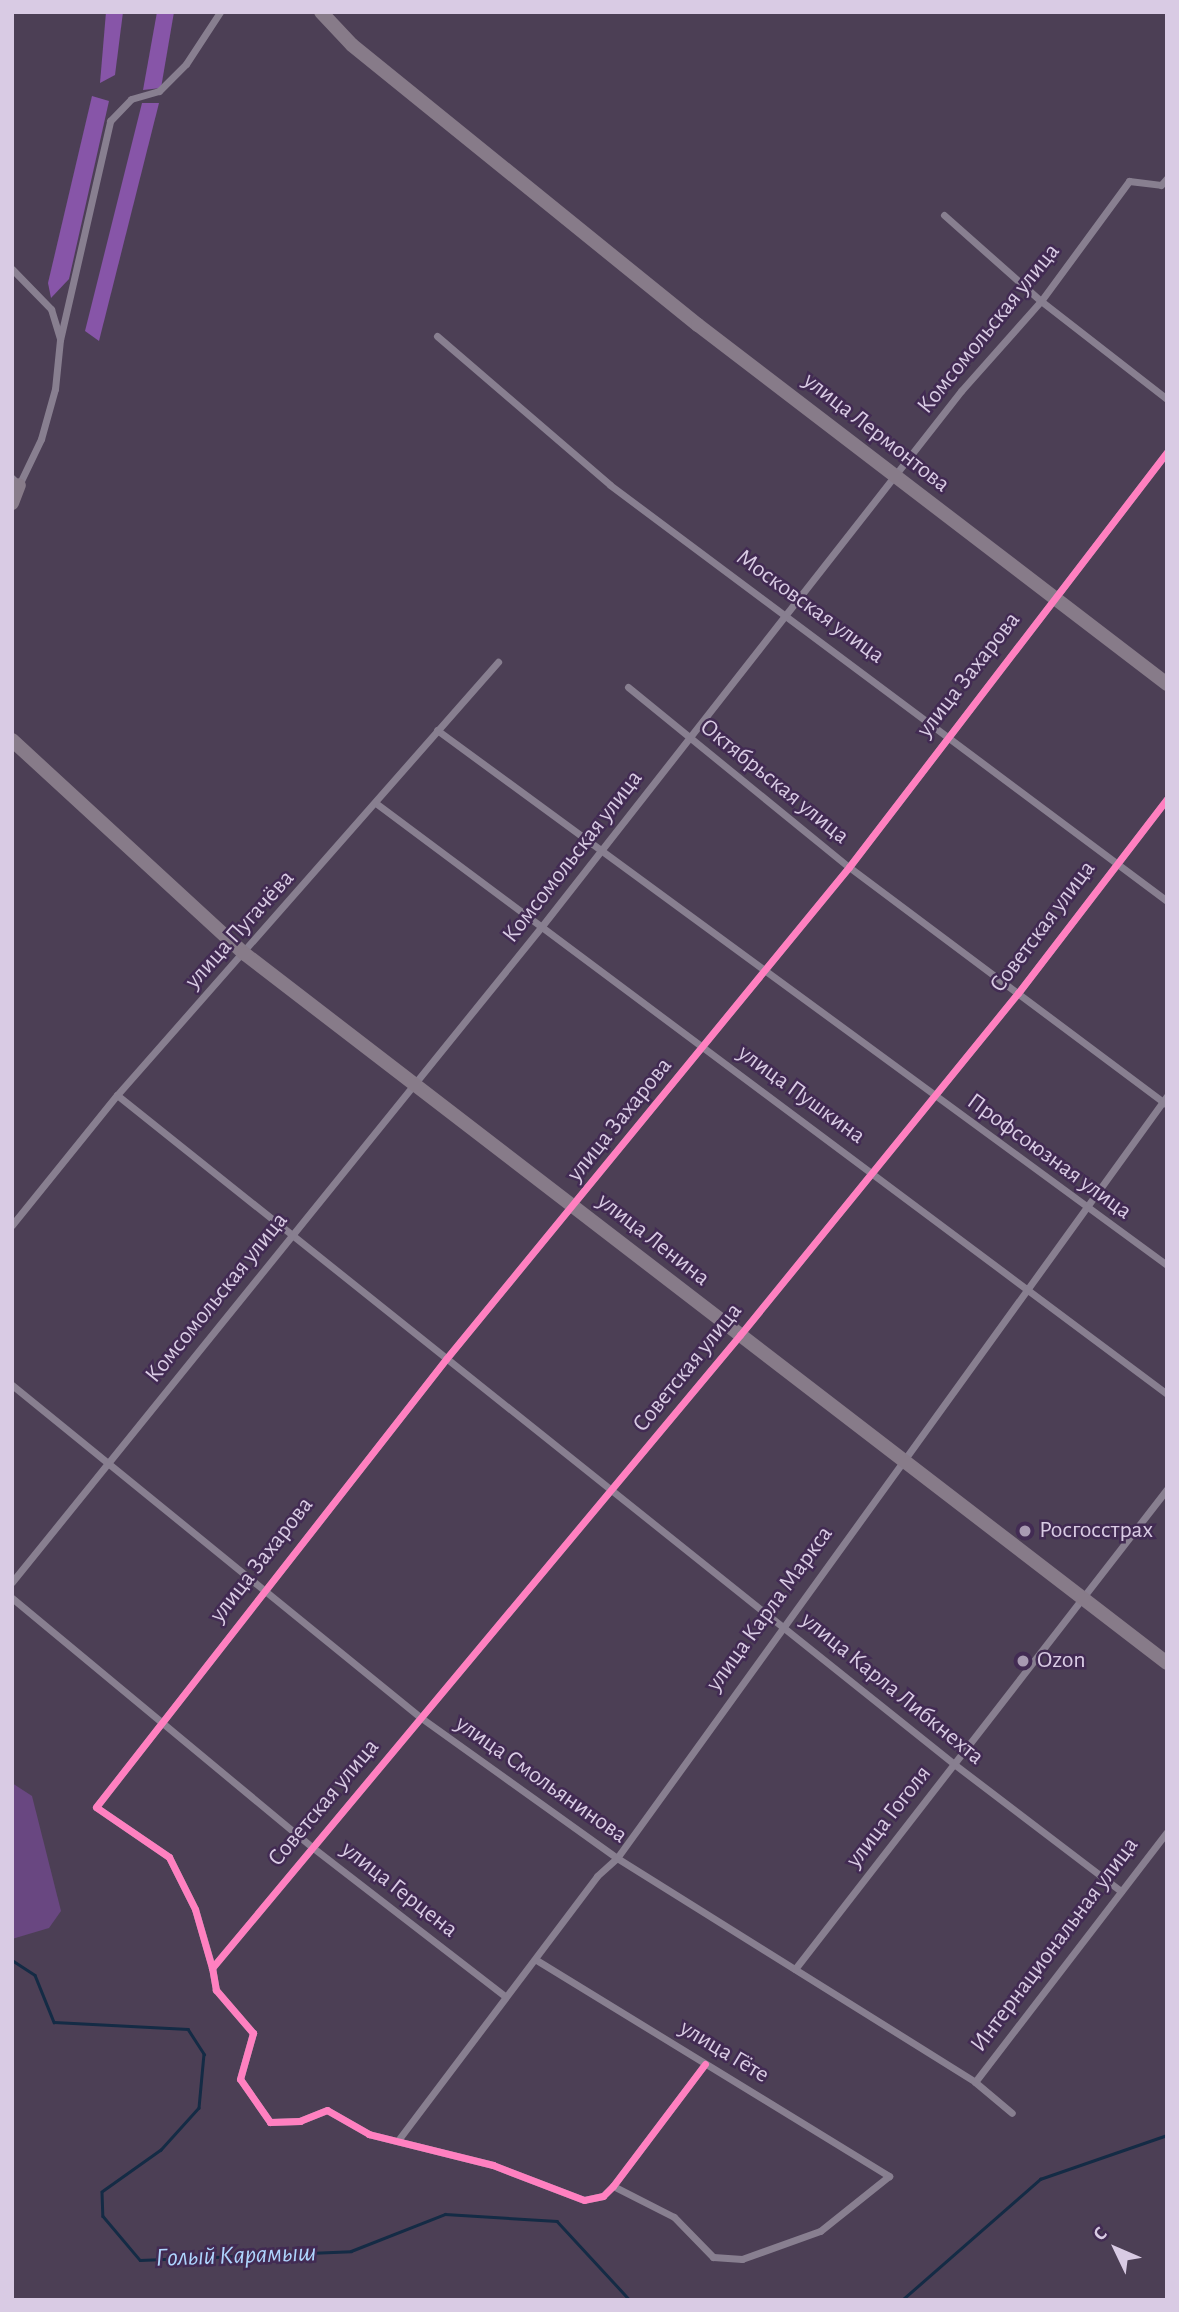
<!DOCTYPE html>
<html>
<head>
<meta charset="utf-8">
<style>
  body { margin:0 }
  #map { position:relative; width:1179px; height:2312px; overflow:hidden; background:#4c3f55; font-family:"Alegreya Sans",sans-serif }
  div>[style] { position:absolute }
  .green>* { inset:0; background:#694781 }
  .forest>* { inset:0; background:#8755a8 }
  .stream>* { height:2.5px; margin:-1.25px; padding:0 1.25px; transform-origin:1.25px; border-radius:1.25px; background:#142b45 }
  .street>* { height:7px; margin:-3.5px; padding:0 3.5px; transform-origin:3.5px; border-radius:3.5px; background:#887f90 }
  .secondary>* { height:14px; margin:-7px; padding:0 7px; transform-origin:7px; border-radius:7px; background:#877b89 }
  .cycleway>* { height:7px; margin:-3.5px; padding:0 3.5px; transform-origin:3.5px; border-radius:3.5px; background:#ff80c0 }
  .dots>* { width:19px; height:19px; translate:-50% -50%; box-sizing:border-box; border:4px solid #422b53; border-radius:50% }
  span { translate:-50% -50%; white-space:nowrap; text-align:center; line-height:1.15; -webkit-text-stroke:5px #422b53; paint-order:stroke }
  .street-label { font-size:24px; color:#d9cbe4 }
  .poi-label { font-size:24px; color:#d9cbe4 }
  .left { translate:0 -50%; text-align:left }
  .water-label { font-size:26px; color:#aed5fe; font-style:italic }
  .frame { position:absolute; inset:0; border:14px solid #d9cbe4; pointer-events:none }
  .north { position:absolute; left:1081px; top:2214px; width:70px; height:70px; -webkit-text-stroke:5px #422b53; paint-order:stroke; rotate:314deg; font-size:19px; font-weight:700; line-height:28px; text-align:center; color:#d9cbe4 }
  .north::after { content:''; display:block; margin:auto; width:24px; height:32px; background:#d9cbe4; clip-path:polygon(50% 0,100% 100%,50% 72%,0 100%) }
</style>
</head>
<body>
<div id="map">
  <div class="green">
    <div style="clip-path:polygon(12px 1783px,32px 1796px,61px 1911px,49px 1928px,12px 1939px)"></div>
  </div>
  <div class="forest">
    <div style="clip-path:polygon(106px 12px,123px 12px,115px 75px,100px 83px)"></div>
    <div style="clip-path:polygon(157px 12px,174px 12px,161px 88px,143px 90px)"></div>
    <div style="clip-path:polygon(92px 96px,109px 101px,69px 279px,51px 298px,48px 283px)"></div>
    <div style="clip-path:polygon(142px 103px,159px 103px,99px 341px,85px 331px)"></div>
  </div>
  <div class="stream">
    <div style="left:12px;top:1960px;width:27px;rotate:33deg"></div>
    <div style="left:35px;top:1975px;width:51px;rotate:68deg"></div>
    <div style="left:54px;top:2022px;width:134px;rotate:3deg"></div>
    <div style="left:188px;top:2029px;width:30px;rotate:57deg"></div>
    <div style="left:204px;top:2054px;width:54px;rotate:95.3deg"></div>
    <div style="left:199px;top:2108px;width:57px;rotate:132.1deg"></div>
    <div style="left:161px;top:2150px;width:72px;rotate:144.6deg"></div>
    <div style="left:102px;top:2192px;width:24px;rotate:88deg"></div>
    <div style="left:103px;top:2216px;width:57px;rotate:49.9deg"></div>
    <div style="left:140px;top:2260px;width:211px;rotate:-2.4deg"></div>
    <div style="left:351px;top:2251px;width:101px;rotate:-21.5deg"></div>
    <div style="left:445px;top:2214px;width:112px;rotate:3.6deg"></div>
    <div style="left:557px;top:2221px;width:108px;rotate:47.3deg"></div>
    <div style="left:902px;top:2300px;width:184px;rotate:-41.2deg"></div>
    <div style="left:1040px;top:2179px;width:134px;rotate:-19.1deg"></div>
  </div>
  <div class="street">
    <div style="left:944px;top:215px;width:130px;rotate:41.6deg"></div>
    <div style="left:1041px;top:301px;width:160px;rotate:37.9deg"></div>
    <div style="left:12px;top:269px;width:56px;rotate:45.7deg"></div>
    <div style="left:51px;top:309px;width:31px;rotate:73deg"></div>
    <div style="left:437px;top:336px;width:228px;rotate:40.7deg"></div>
    <div style="left:610px;top:485px;width:695px;rotate:36.75deg"></div>
    <div style="left:12px;top:478px;width:10px;rotate:45deg"></div>
    <div style="left:19px;top:485px;width:51px;rotate:-64.4deg"></div>
    <div style="left:41px;top:439px;width:52px;rotate:-74.4deg"></div>
    <div style="left:55px;top:389px;width:49px;rotate:-84.2deg"></div>
    <div style="left:60px;top:340px;width:225px;rotate:-77.1deg"></div>
    <div style="left:110px;top:121px;width:30px;rotate:-46deg"></div>
    <div style="left:131px;top:99px;width:29px;rotate:-16deg"></div>
    <div style="left:159px;top:91px;width:38px;rotate:-45deg"></div>
    <div style="left:186px;top:64px;width:62px;rotate:-56.8deg"></div>
    <div style="left:628px;top:687px;width:285px;rotate:39.2deg"></div>
    <div style="left:849px;top:867px;width:397px;rotate:36.8deg"></div>
    <div style="left:437px;top:730px;width:905px;rotate:36.24deg"></div>
    <div style="left:377px;top:804px;width:986px;rotate:36.75deg"></div>
    <div style="left:117px;top:1095px;width:1072px;rotate:38.63deg"></div>
    <div style="left:954px;top:1764px;width:210px;rotate:37.3deg"></div>
    <div style="left:12px;top:1225px;width:167px;rotate:-51.1deg"></div>
    <div style="left:117px;top:1095px;width:577px;rotate:-48.66deg"></div>
    <div style="left:12px;top:1385px;width:526px;rotate:39.14deg"></div>
    <div style="left:420px;top:1717px;width:242px;rotate:35.6deg"></div>
    <div style="left:617px;top:1858px;width:422px;rotate:32deg"></div>
    <div style="left:975px;top:2082px;width:48px;rotate:40deg"></div>
    <div style="left:12px;top:1582px;width:843px;rotate:-51.06deg"></div>
    <div style="left:542px;top:926px;width:680px;rotate:-51.93deg"></div>
    <div style="left:961px;top:391px;width:120px;rotate:-48.4deg"></div>
    <div style="left:1041px;top:301px;width:149px;rotate:-53.7deg"></div>
    <div style="left:1129px;top:181px;width:32px;rotate:7deg"></div>
    <div style="left:1161px;top:185px;width:9px;rotate:-49deg"></div>
    <div style="left:12px;top:1598px;width:390px;rotate:39.7deg"></div>
    <div style="left:312px;top:1847px;width:244px;rotate:37.7deg"></div>
    <div style="left:538px;top:1961px;width:412px;rotate:31.5deg"></div>
    <div style="left:889px;top:2176px;width:88px;rotate:141.4deg"></div>
    <div style="left:820px;top:2231px;width:83px;rotate:160.3deg"></div>
    <div style="left:742px;top:2259px;width:29px;rotate:-176deg"></div>
    <div style="left:713px;top:2257px;width:56px;rotate:-134.3deg"></div>
    <div style="left:674px;top:2217px;width:68px;rotate:-153.1deg"></div>
    <div style="left:212px;top:1967px;width:60px;rotate:-106.3deg"></div>
    <div style="left:195px;top:1909px;width:58px;rotate:-116.6deg"></div>
    <div style="left:169px;top:1857px;width:88px;rotate:-145.6deg"></div>
    <div style="left:96px;top:1807px;width:569px;rotate:-52deg"></div>
    <div style="left:446px;top:1359px;width:636px;rotate:-50.68deg"></div>
    <div style="left:849px;top:867px;width:523px;rotate:-52.54deg"></div>
    <div style="left:795px;top:1969px;width:607px;rotate:-52.22deg"></div>
    <div style="left:705px;top:2064px;width:153px;rotate:127deg"></div>
    <div style="left:613px;top:2186px;width:14px;rotate:135deg"></div>
    <div style="left:603px;top:2196px;width:19px;rotate:168deg"></div>
    <div style="left:584px;top:2200px;width:97px;rotate:-159deg"></div>
    <div style="left:493px;top:2165px;width:128px;rotate:-166deg"></div>
    <div style="left:369px;top:2134px;width:48px;rotate:-150.3deg"></div>
    <div style="left:327px;top:2110px;width:29px;rotate:158deg"></div>
    <div style="left:300px;top:2121px;width:30px;rotate:178deg"></div>
    <div style="left:270px;top:2122px;width:52px;rotate:-124.9deg"></div>
    <div style="left:240px;top:2079px;width:48px;rotate:-74.2deg"></div>
    <div style="left:253px;top:2033px;width:57px;rotate:-130.7deg"></div>
    <div style="left:216px;top:1990px;width:22px;rotate:-100deg"></div>
    <div style="left:212px;top:1968px;width:824px;rotate:-50.17deg"></div>
    <div style="left:740px;top:1335px;width:441px;rotate:-50.9deg"></div>
    <div style="left:1018px;top:993px;width:245px;rotate:-52.5deg"></div>
    <div style="left:975px;top:2082px;width:315px;rotate:-52.5deg"></div>
    <div style="left:399px;top:2139px;width:329px;rotate:-53deg"></div>
    <div style="left:597px;top:1876px;width:27px;rotate:-42deg"></div>
    <div style="left:617px;top:1858px;width:940px;rotate:-54.18deg"></div>
  </div>
  <div class="secondary">
    <div style="left:321px;top:12px;width:45px;rotate:46.8deg"></div>
    <div style="left:352px;top:45px;width:445px;rotate:39deg"></div>
    <div style="left:698px;top:325px;width:591px;rotate:37.43deg"></div>
    <div style="left:12px;top:503px;width:19px;rotate:-69deg"></div>
    <div style="left:12px;top:740px;width:316px;rotate:42.6deg"></div>
    <div style="left:245px;top:954px;width:1163px;rotate:37.56deg"></div>
  </div>
  <div class="cycleway">
    <div style="left:212px;top:1968px;width:61px;rotate:-106.1deg"></div>
    <div style="left:195px;top:1909px;width:58px;rotate:-116.6deg"></div>
    <div style="left:169px;top:1857px;width:88px;rotate:-145.6deg"></div>
    <div style="left:96px;top:1807px;width:569px;rotate:-52deg"></div>
    <div style="left:446px;top:1359px;width:636px;rotate:-50.68deg"></div>
    <div style="left:849px;top:867px;width:523px;rotate:-52.54deg"></div>
    <div style="left:705px;top:2064px;width:153px;rotate:127deg"></div>
    <div style="left:613px;top:2186px;width:14px;rotate:135deg"></div>
    <div style="left:603px;top:2196px;width:19px;rotate:168deg"></div>
    <div style="left:584px;top:2200px;width:97px;rotate:-159deg"></div>
    <div style="left:493px;top:2165px;width:128px;rotate:-166deg"></div>
    <div style="left:369px;top:2134px;width:48px;rotate:-150.3deg"></div>
    <div style="left:327px;top:2110px;width:29px;rotate:158deg"></div>
    <div style="left:300px;top:2121px;width:30px;rotate:178deg"></div>
    <div style="left:270px;top:2122px;width:52px;rotate:-124.9deg"></div>
    <div style="left:240px;top:2079px;width:48px;rotate:-74.2deg"></div>
    <div style="left:253px;top:2033px;width:57px;rotate:-130.7deg"></div>
    <div style="left:216px;top:1990px;width:22px;rotate:-100deg"></div>
    <div style="left:212px;top:1968px;width:824px;rotate:-50.17deg"></div>
    <div style="left:740px;top:1335px;width:441px;rotate:-50.9deg"></div>
    <div style="left:1018px;top:993px;width:245px;rotate:-52.5deg"></div>
  </div>
  <div class="dots">
    <div style="left:1025px;top:1531px;background:#a89ab2"></div>
    <div style="left:1023px;top:1661px;background:#a89ab2"></div>
  </div>
  <div class="street-label">
    <span style="left:989px;top:329px;rotate:-51deg">Комсомольская улица</span>
    <span style="left:876px;top:433px;rotate:38deg">улица Лермонтова</span>
    <span style="left:810px;top:607px;rotate:36deg">Московская улица</span>
    <span style="left:969px;top:675px;rotate:-52deg">улица Захарова</span>
    <span style="left:774px;top:782px;rotate:39deg">Октябрьская улица</span>
    <span style="left:573px;top:857px;rotate:-52deg">Комсомольская улица</span>
    <span style="left:1043px;top:927px;rotate:-53deg">Советская улица</span>
    <span style="left:240px;top:930px;rotate:-48deg">улица Пугачёва</span>
    <span style="left:801px;top:1095px;rotate:36deg">улица Пушкина</span>
    <span style="left:620px;top:1120px;rotate:-51deg">улица Захарова</span>
    <span style="left:1049px;top:1157px;rotate:36deg">Профсоюзная улица</span>
    <span style="left:653px;top:1240px;rotate:38deg">улица Ленина</span>
    <span style="left:217px;top:1298px;rotate:-51deg">Комсомольская улица</span>
    <span style="left:688px;top:1368px;rotate:-51deg">Советская улица</span>
    <span style="left:262px;top:1560px;rotate:-52deg">улица Захарова</span>
    <span style="left:770px;top:1609px;rotate:-54deg">улица Карла Маркса</span>
    <span style="left:892px;top:1689px;rotate:39deg">улица Карла Либкнехта</span>
    <span style="left:541px;top:1780px;rotate:35deg">улица Смольянинова</span>
    <span style="left:324px;top:1803px;rotate:-50deg">Советская улица</span>
    <span style="left:889px;top:1817px;rotate:-52deg">улица Гоголя</span>
    <span style="left:399px;top:1890px;rotate:38deg">улица Герцена</span>
    <span style="left:1055px;top:1945px;rotate:-53deg">Интернациональная улица</span>
    <span style="left:724px;top:2052px;rotate:31deg">улица Гёте</span>
  </div>
  <div class="poi-label">
    <span class="left" style="left:1039px;top:1531px">Росгосстрах</span>
    <span class="left" style="left:1037px;top:1661px">Ozon</span>
  </div>
  <div class="water-label">
    <span style="left:236px;top:2256px;rotate:-2deg">Голый Карамыш</span>
  </div>
  <div class="frame"></div>
  <div class="north">С</div>
</div>
</body>
</html>
